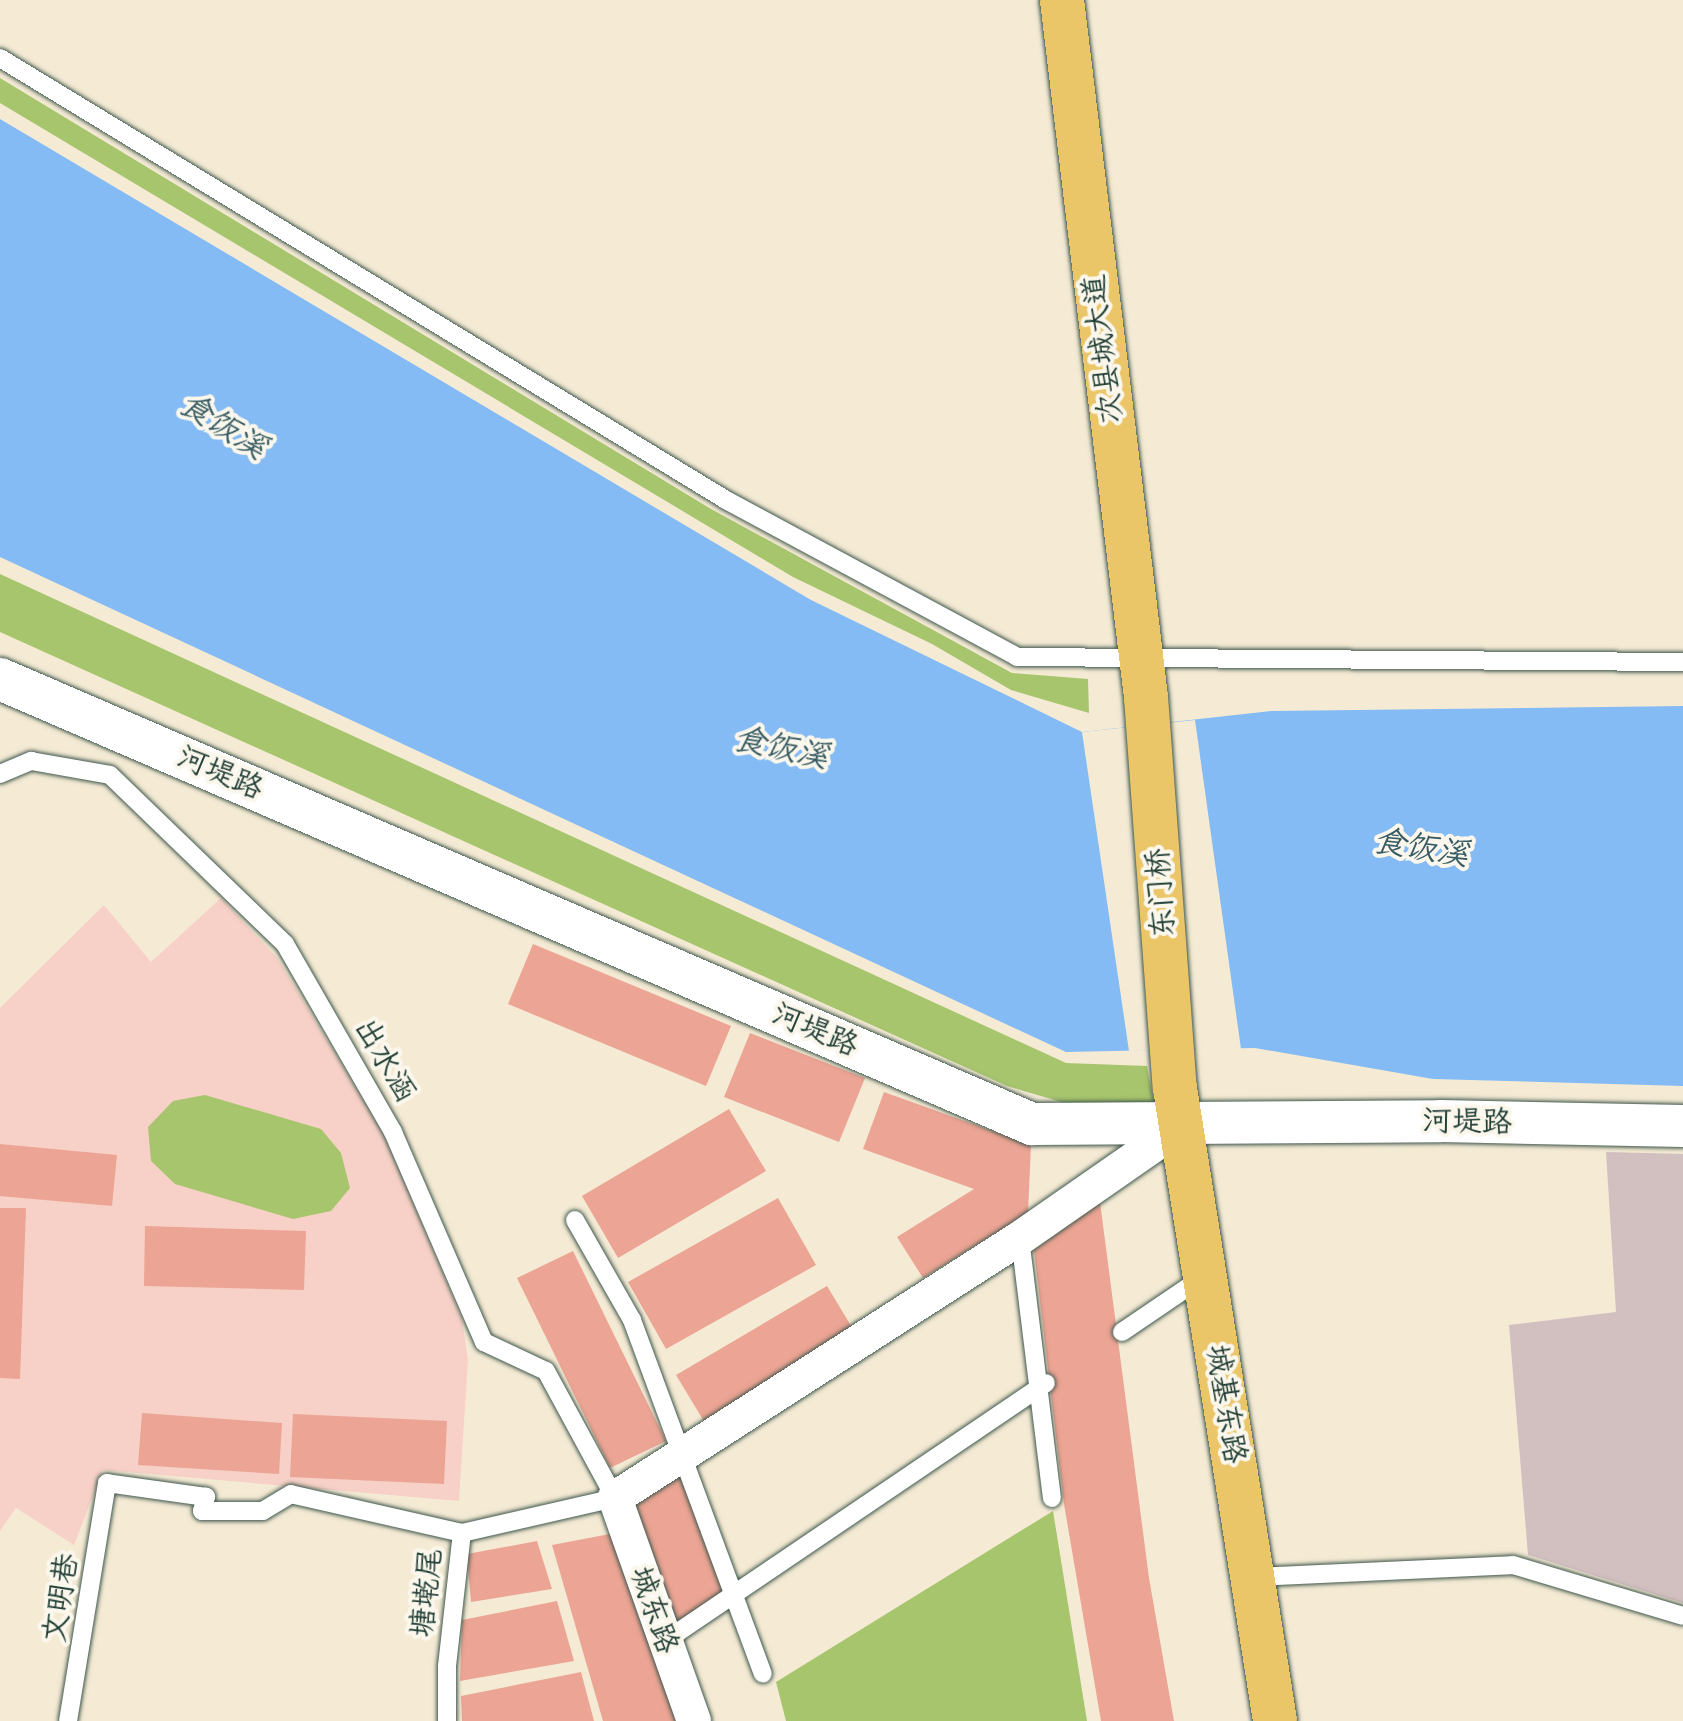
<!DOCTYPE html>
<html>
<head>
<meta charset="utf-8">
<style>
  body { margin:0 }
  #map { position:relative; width:1683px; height:1721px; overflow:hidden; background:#f5ebd5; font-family:"Comic Neue","LXGW WenKai TC",sans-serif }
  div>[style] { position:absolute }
  .built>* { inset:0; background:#f7d1c7 }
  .industrial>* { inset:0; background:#d2bfc0 }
  .green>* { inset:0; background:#a7c56d }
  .water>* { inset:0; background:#84bbf4 }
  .pier>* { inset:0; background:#f5ebd5 }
  .building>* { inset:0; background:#eca494 }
  .roads { filter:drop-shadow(0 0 2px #3f574c) drop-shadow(0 0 2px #3f574c) }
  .service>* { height:18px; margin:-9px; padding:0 9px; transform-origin:9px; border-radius:9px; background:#fff }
  .minor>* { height:34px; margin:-17px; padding:0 17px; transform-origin:17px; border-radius:17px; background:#fff }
  .tertiary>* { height:42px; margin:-21px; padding:0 21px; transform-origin:21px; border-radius:21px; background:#fff }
  .trunk>* { height:44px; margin:-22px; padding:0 22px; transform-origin:22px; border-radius:22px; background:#ebc669 }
  span { translate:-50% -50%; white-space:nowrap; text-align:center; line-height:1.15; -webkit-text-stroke:8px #fbf7ec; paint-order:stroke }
  .street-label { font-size:30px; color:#1f3d34 }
  .water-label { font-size:32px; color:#385c64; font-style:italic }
</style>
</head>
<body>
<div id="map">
  <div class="built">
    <div style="clip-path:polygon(221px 898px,278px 959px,384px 1135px,462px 1319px,468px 1360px,459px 1501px,103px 1470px,74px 1545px,16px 1508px,0 1531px,0 1008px,104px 905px,151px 962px)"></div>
  </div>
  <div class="industrial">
    <div style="clip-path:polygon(1606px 1152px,1683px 1154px,1683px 1603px,1528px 1555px,1509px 1325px,1616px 1312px)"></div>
  </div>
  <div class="green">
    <div style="clip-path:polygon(0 78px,711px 509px,1012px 673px,1088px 679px,1089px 713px,1011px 690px,932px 644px,793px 577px,0 103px)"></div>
    <div style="clip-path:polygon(0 574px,1066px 1063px,1147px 1066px,1156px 1114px,1082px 1108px,1007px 1086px,0 632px)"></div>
    <div style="clip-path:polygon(205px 1095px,321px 1129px,341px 1153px,350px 1188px,331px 1211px,293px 1219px,175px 1184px,151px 1161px,148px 1127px,173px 1101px)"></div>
    <div style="clip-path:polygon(1053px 1511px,1087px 1721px,786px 1721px,776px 1682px)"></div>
  </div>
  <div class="water">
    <div style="clip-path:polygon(0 119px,811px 600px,1082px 732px,1271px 711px,1683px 706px,1683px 1086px,1433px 1079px,1255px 1048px,1066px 1052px,0 557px)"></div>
  </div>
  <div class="pier">
    <div style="clip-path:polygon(1195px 720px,1241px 1049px,1129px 1051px,1082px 732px)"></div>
  </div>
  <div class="building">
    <div style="clip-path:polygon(533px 944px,731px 1026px,706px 1086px,508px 1004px)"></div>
    <div style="clip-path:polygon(750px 1033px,865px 1078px,839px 1142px,724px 1097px)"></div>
    <div style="clip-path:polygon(884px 1092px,1031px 1145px,1028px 1213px,923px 1278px,897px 1237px,974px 1189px,863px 1149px)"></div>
    <div style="clip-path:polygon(729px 1109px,766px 1171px,618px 1258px,582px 1196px)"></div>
    <div style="clip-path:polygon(0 1144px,117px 1155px,112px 1206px,0 1196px)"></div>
    <div style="clip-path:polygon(778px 1198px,816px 1265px,666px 1349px,628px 1282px)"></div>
    <div style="clip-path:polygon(1100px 1202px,1149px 1578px,1174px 1721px,1101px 1721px,1064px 1504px,1034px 1250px)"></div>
    <div style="clip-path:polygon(0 1208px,26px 1208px,20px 1379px,0 1378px)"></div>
    <div style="clip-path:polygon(145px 1226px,306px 1231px,304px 1290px,144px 1286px)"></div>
    <div style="clip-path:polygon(573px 1251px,666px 1441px,610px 1468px,517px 1278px)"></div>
    <div style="clip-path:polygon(827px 1286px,856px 1334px,705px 1423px,676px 1375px)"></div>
    <div style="clip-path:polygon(142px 1413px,282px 1423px,279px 1474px,138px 1465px)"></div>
    <div style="clip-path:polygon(293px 1414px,447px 1421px,444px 1484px,290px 1477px)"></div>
    <div style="clip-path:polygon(681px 1471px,726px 1592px,670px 1626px,628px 1503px)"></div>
    <div style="clip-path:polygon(615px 1533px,676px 1721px,603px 1721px,552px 1545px)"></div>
    <div style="clip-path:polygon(537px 1541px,552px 1589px,471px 1602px,467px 1554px)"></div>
    <div style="clip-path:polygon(557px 1601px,574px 1661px,460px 1681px,462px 1620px)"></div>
    <div style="clip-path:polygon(581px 1672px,594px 1721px,462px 1721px,461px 1696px)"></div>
  </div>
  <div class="roads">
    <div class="service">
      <div style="left:0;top:58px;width:850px;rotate:31.33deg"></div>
      <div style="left:726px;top:500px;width:331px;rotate:28.3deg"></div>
      <div style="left:1017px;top:657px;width:666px;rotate:0.43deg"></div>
      <div style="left:0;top:774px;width:34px;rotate:-23deg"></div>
      <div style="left:31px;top:761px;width:80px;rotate:10deg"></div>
      <div style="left:110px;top:775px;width:243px;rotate:44deg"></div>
      <div style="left:285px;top:944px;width:217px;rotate:60.1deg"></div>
      <div style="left:393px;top:1132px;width:229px;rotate:66.6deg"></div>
      <div style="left:484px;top:1342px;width:68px;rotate:25.1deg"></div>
      <div style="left:546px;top:1371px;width:145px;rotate:61.5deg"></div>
      <div style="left:615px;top:1498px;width:157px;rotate:167.1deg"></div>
      <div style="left:462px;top:1533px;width:175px;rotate:-167.2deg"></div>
      <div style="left:291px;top:1494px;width:33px;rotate:149deg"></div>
      <div style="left:263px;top:1511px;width:61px;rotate:180deg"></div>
      <div style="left:202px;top:1511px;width:15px;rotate:-74deg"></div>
      <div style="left:206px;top:1497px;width:100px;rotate:-172deg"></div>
      <div style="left:107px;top:1483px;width:241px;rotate:99.3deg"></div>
      <div style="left:575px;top:1220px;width:115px;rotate:60.3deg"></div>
      <div style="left:632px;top:1320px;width:377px;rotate:69.7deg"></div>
      <div style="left:1020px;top:1238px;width:262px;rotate:83deg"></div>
      <div style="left:1122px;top:1332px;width:98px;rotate:-34.2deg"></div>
      <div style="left:1253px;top:1577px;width:260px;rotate:-2.6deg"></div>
      <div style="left:1513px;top:1565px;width:177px;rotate:16.7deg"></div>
      <div style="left:665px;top:1641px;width:460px;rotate:-34.1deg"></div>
      <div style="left:447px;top:1721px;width:55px;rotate:-90deg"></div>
      <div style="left:447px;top:1666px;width:134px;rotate:-83.6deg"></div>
    </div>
    <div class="minor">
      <div style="left:694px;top:1721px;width:237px;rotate:-109.5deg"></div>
      <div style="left:615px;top:1498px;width:481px;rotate:-32.7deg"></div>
      <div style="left:1020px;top:1238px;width:196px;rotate:-34.8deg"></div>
    </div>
    <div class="tertiary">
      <div style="left:0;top:679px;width:1124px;rotate:23.33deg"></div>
      <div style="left:1032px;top:1124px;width:409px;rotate:-0.4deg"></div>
      <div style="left:1441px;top:1121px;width:242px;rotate:1.2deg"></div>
    </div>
    <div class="trunk">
      <div style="left:1062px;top:0;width:702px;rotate:83.13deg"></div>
      <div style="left:1146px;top:697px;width:392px;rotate:85.8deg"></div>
      <div style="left:1175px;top:1088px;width:641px;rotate:81.02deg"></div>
    </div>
  </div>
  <div class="street-label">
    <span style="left:1103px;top:349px;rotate:-97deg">次县城大道</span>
    <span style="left:220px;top:773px;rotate:23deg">河堤路</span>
    <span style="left:1161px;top:893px;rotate:-94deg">东门桥</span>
    <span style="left:815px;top:1030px;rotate:23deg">河堤路</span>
    <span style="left:385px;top:1060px;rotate:60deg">出水涵</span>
    <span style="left:1467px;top:1122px;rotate:1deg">河堤路</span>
    <span style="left:1226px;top:1404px;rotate:81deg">城基东路</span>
    <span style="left:427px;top:1593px;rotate:-84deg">塘墘尾</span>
    <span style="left:61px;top:1598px;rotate:-81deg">文明巷</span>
    <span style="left:654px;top:1610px;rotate:71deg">城东路</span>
  </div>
  <div class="water-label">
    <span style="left:223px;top:426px;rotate:32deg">食饭溪</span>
    <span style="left:781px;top:748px;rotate:12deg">食饭溪</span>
    <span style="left:1421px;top:848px;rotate:9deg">食饭溪</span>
  </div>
</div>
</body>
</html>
